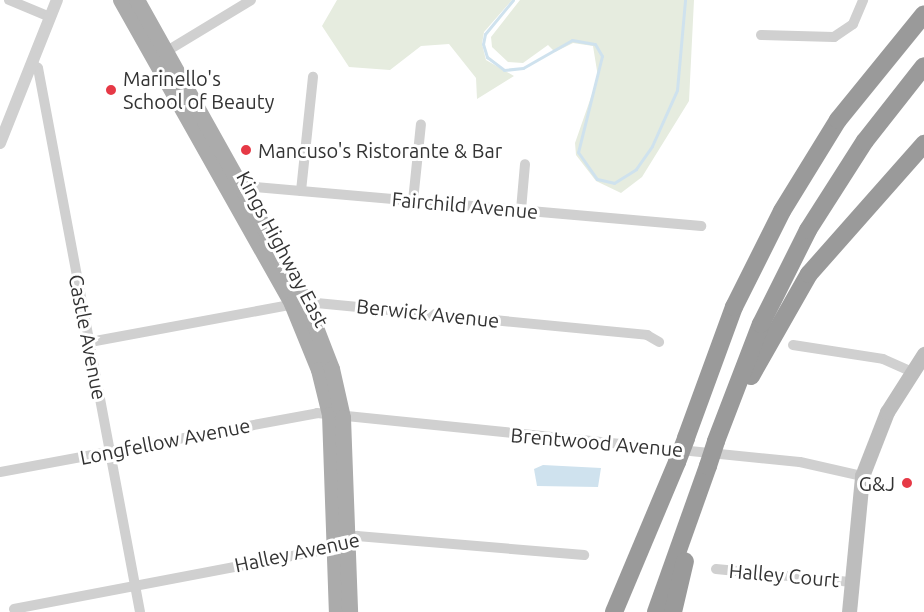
<!DOCTYPE html>
<html>
<head>
<meta charset="utf-8">
<style>
  body { margin:0 }
  #map { position:relative; width:924px; height:612px; overflow:hidden; background:#fff; font-family:Ubuntu,sans-serif }
  div>[style] { position:absolute }
  .green>* { inset:0; background:#e6ecdf }
  .water>* { inset:0; background:#cfe2ee }
  .stream>* { height:3px; margin:-1.5px; padding:0 1.5px; transform-origin:1.5px; border-radius:1.5px; background:#cfe2ee }
  .minor>* { height:10px; margin:-5px; padding:0 5px; transform-origin:5px; border-radius:5px; background:#d0d0d0 }
  .tertiary>* { height:12px; margin:-6px; padding:0 6px; transform-origin:6px; border-radius:6px; background:#d0d0d0 }
  .secondary>* { height:15px; margin:-7.5px; padding:0 7.5px; transform-origin:7.5px; border-radius:7.5px; background:#bdbdbd }
  .primary>* { height:16px; margin:-8px; padding:0 8px; transform-origin:8px; border-radius:8px; background:#ababab }
  .motorway>* { height:18px; margin:-9px; padding:0 9px; transform-origin:9px; border-radius:9px; background:#9a9a9a }
  .motorway-bridge>* { height:18px; margin:-9px; padding:0 9px; transform-origin:9px; border-radius:9px; background:#9a9a9a }
  .dots>* { width:16px; height:16px; translate:-50% -50%; box-sizing:border-box; border:3px solid #fff; border-radius:50% }
  span { translate:-50% -50%; white-space:nowrap; text-align:center; line-height:1.15; -webkit-text-stroke:6px #fff; paint-order:stroke }
  .poi-label { font-size:20px; color:#333 }
  .left { translate:0 -50%; text-align:left }
  .right { translate:-100% -50%; text-align:right }
  .street-label { font-size:20px; color:#333 }
</style>
</head>
<body>
<div id="map">
  <div class="green">
    <div style="clip-path:polygon(337px 0,512px 0,484px 32px,482px 44px,486px 60px,514px 76px,477px 99px,476px 78px,449px 44px,421px 46px,390px 70px,349px 67px,322px 26px)"></div>
    <div style="clip-path:polygon(520px 0,694px 0,689px 101px,642px 177px,621px 193px,596px 181px,576px 155px,575px 143px,598px 77px,593px 46px,573px 43px,555px 52px,548px 45px,523px 63px,508px 62px,492px 47px,491px 37px)"></div>
  </div>
  <div class="water">
    <div style="clip-path:polygon(543px 465px,601px 468px,598px 487px,537px 486px,534px 469px)"></div>
  </div>
  <div class="stream">
    <div style="left:513px;top:0;width:44px;rotate:129.5deg"></div>
    <div style="left:485px;top:34px;width:10px;rotate:101deg"></div>
    <div style="left:483px;top:44px;width:14px;rotate:73deg"></div>
    <div style="left:487px;top:57px;width:21px;rotate:37deg"></div>
    <div style="left:504px;top:70px;width:19px;rotate:-6deg"></div>
    <div style="left:523px;top:68px;width:56px;rotate:-29.7deg"></div>
    <div style="left:572px;top:40px;width:23px;rotate:10deg"></div>
    <div style="left:595px;top:44px;width:14px;rotate:60deg"></div>
    <div style="left:602px;top:56px;width:99px;rotate:104deg"></div>
    <div style="left:578px;top:152px;width:33px;rotate:55deg"></div>
    <div style="left:597px;top:179px;width:17px;rotate:13deg"></div>
    <div style="left:614px;top:183px;width:26px;rotate:-32deg"></div>
    <div style="left:636px;top:169px;width:28px;rotate:-55deg"></div>
    <div style="left:652px;top:146px;width:61px;rotate:-65.9deg"></div>
    <div style="left:677px;top:90px;width:90px;rotate:-84.9deg"></div>
  </div>
  <div class="minor">
    <div style="left:9px;top:0;width:44px;rotate:22.5deg"></div>
    <div style="left:761px;top:35px;width:73px;rotate:1.6deg"></div>
    <div style="left:834px;top:37px;width:23px;rotate:-34deg"></div>
    <div style="left:853px;top:24px;width:26px;rotate:-67deg"></div>
    <div style="left:162px;top:54px;width:104px;rotate:-31.2deg"></div>
    <div style="left:32px;top:64px;width:7px;rotate:34deg"></div>
    <div style="left:38px;top:68px;width:553px;rotate:79.38deg"></div>
    <div style="left:301px;top:191px;width:115px;rotate:-84deg"></div>
    <div style="left:240px;top:194px;width:17px;rotate:-25deg"></div>
    <div style="left:255px;top:187px;width:448px;rotate:5deg"></div>
    <div style="left:413px;top:201px;width:77px;rotate:-84.1deg"></div>
    <div style="left:521px;top:210px;width:46px;rotate:-85deg"></div>
    <div style="left:90px;top:342px;width:220px;rotate:-10.5deg"></div>
    <div style="left:306px;top:302px;width:343px;rotate:5.5deg"></div>
    <div style="left:647px;top:335px;width:14px;rotate:30deg"></div>
    <div style="left:793px;top:345px;width:91px;rotate:8.8deg"></div>
    <div style="left:883px;top:359px;width:32px;rotate:24deg"></div>
    <div style="left:0;top:472px;width:322px;rotate:-10.5deg"></div>
    <div style="left:317px;top:413px;width:485px;rotate:5.8deg"></div>
    <div style="left:800px;top:462px;width:64px;rotate:12.7deg"></div>
    <div style="left:716px;top:569px;width:137px;rotate:5.5deg"></div>
    <div style="left:14px;top:609px;width:314px;rotate:-10.8deg"></div>
    <div style="left:322px;top:550px;width:38px;rotate:-22deg"></div>
    <div style="left:357px;top:536px;width:228px;rotate:4.8deg"></div>
  </div>
  <div class="tertiary">
    <div style="left:0;top:143px;width:154px;rotate:-68.3deg"></div>
  </div>
  <div class="secondary">
    <div style="left:849px;top:612px;width:137px;rotate:-84.5deg"></div>
    <div style="left:862px;top:476px;width:69px;rotate:-68.7deg"></div>
    <div style="left:887px;top:412px;width:69px;rotate:-57.5deg"></div>
  </div>
  <div class="primary">
    <div style="left:121px;top:0;width:349px;rotate:60.6deg"></div>
    <div style="left:292px;top:304px;width:71px;rotate:67.8deg"></div>
    <div style="left:319px;top:370px;width:46px;rotate:76.3deg"></div>
    <div style="left:330px;top:415px;width:197px;rotate:88deg"></div>
    <div style="left:137px;top:0;width:346px;rotate:60.8deg"></div>
    <div style="left:306px;top:302px;width:72px;rotate:68.8deg"></div>
    <div style="left:332px;top:369px;width:50px;rotate:77.3deg"></div>
    <div style="left:343px;top:418px;width:194px;rotate:87.9deg"></div>
  </div>
  <div class="motorway">
    <div style="left:751px;top:376px;width:117px;rotate:-60.4deg"></div>
    <div style="left:809px;top:274px;width:174px;rotate:-48.5deg"></div>
    <div style="left:686px;top:438px;width:140px;rotate:-69.9deg"></div>
    <div style="left:734px;top:307px;width:107px;rotate:-63.4deg"></div>
    <div style="left:782px;top:211px;width:107px;rotate:-58.4deg"></div>
    <div style="left:838px;top:120px;width:136px;rotate:-50.9deg"></div>
    <div style="left:716px;top:441px;width:125px;rotate:-69deg"></div>
    <div style="left:761px;top:324px;width:105px;rotate:-63.4deg"></div>
    <div style="left:808px;top:230px;width:106px;rotate:-57.4deg"></div>
    <div style="left:865px;top:141px;width:95px;rotate:-51.8deg"></div>
    <div style="left:614px;top:612px;width:163px;rotate:-67.2deg"></div>
    <div style="left:656px;top:612px;width:155px;rotate:-70.4deg"></div>
    <div style="left:673px;top:612px;width:52px;rotate:-76.8deg"></div>
  </div>
  <div class="motorway-bridge">
    <div style="left:677px;top:462px;width:26px;rotate:-69deg"></div>
    <div style="left:708px;top:466px;width:26px;rotate:-72deg"></div>
  </div>
  <div class="dots">
    <div style="left:111px;top:90px;background:#e63946"></div>
    <div style="left:246px;top:150px;background:#e63946"></div>
    <div style="left:907px;top:483px;background:#e63946"></div>
  </div>
  <div class="poi-label">
    <span class="left" style="left:123px;top:90px">Marinello's<br>School of Beauty</span>
    <span class="left" style="left:258px;top:150px">Mancuso's Ristorante &amp; Bar</span>
    <span class="right" style="left:895px;top:483px">G&amp;J</span>
  </div>
  <div class="street-label">
    <span style="left:465px;top:205px;rotate:5deg">Fairchild Avenue</span>
    <span style="left:283px;top:249px;rotate:62deg">Kings Highway East</span>
    <span style="left:428px;top:313px;rotate:6deg">Berwick Avenue</span>
    <span style="left:88px;top:337px;rotate:79deg">Castle Avenue</span>
    <span style="left:165px;top:441px;rotate:-11deg">Longfellow Avenue</span>
    <span style="left:597px;top:442px;rotate:5deg">Brentwood Avenue</span>
    <span style="left:297px;top:552px;rotate:-12deg">Halley Avenue</span>
    <span style="left:784px;top:575px;rotate:5deg">Halley Court</span>
  </div>
</div>
</body>
</html>
